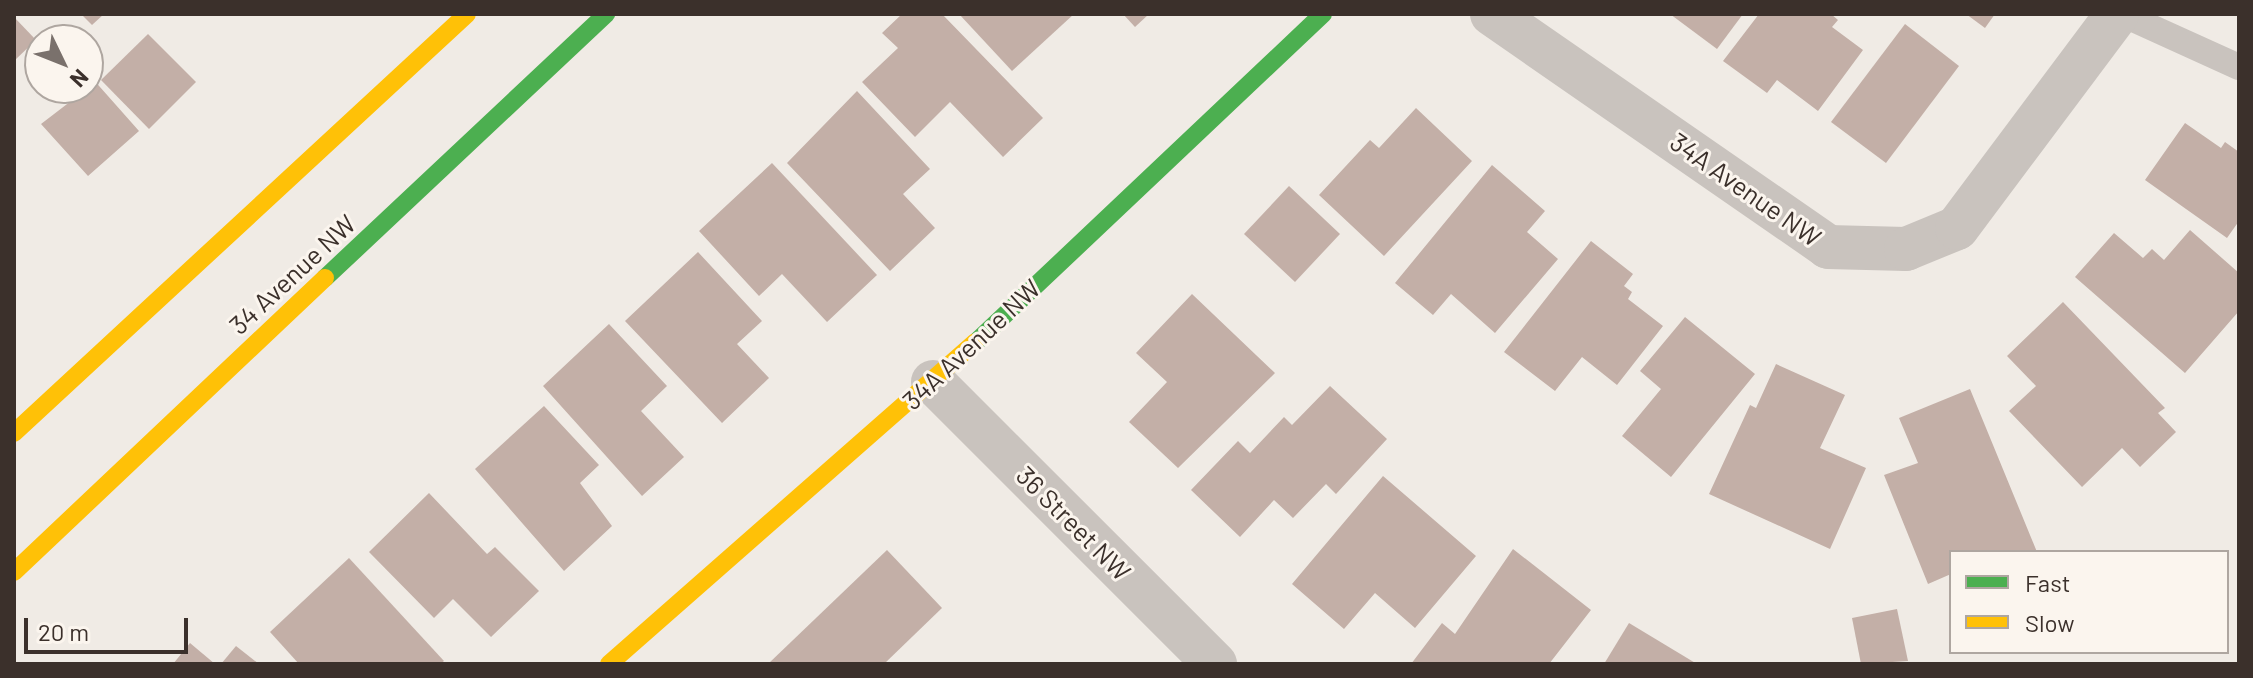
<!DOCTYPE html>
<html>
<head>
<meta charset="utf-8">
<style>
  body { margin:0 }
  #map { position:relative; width:2253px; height:678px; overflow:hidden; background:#f0ebe5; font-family:Barlow,sans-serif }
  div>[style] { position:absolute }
  .building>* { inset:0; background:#c3afa7 }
  .lane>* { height:26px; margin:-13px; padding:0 13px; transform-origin:13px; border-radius:13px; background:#c9c3be }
  .street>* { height:44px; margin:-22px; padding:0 22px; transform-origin:22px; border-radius:22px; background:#c9c3be }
  .fast>* { height:18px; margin:-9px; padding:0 9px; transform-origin:9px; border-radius:9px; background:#4caf50 }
  .slow>* { height:18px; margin:-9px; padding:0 9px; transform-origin:9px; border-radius:9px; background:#ffc107 }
  span { translate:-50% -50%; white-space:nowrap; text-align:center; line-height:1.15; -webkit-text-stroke:6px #fbf5ee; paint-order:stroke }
  .street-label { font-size:26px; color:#3b302b }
  .frame { position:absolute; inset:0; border:16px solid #3b302b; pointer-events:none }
  .legend { position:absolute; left:1949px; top:550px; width:280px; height:104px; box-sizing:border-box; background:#fbf5ee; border:2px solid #aea6a0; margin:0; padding:10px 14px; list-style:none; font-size:24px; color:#3b302b }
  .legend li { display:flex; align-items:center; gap:16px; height:40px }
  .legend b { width:40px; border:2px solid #aea6a0 }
  .north { position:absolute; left:24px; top:24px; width:80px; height:80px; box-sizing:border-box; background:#fbf5ee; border:2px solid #aea6a0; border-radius:50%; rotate:133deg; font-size:22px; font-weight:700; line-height:32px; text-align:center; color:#3b302b }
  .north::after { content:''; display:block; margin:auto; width:28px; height:36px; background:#7a716c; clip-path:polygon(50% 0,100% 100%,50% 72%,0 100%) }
  .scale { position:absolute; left:24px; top:618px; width:164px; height:36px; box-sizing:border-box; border:4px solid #3b302b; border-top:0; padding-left:10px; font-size:24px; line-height:28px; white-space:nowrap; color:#3b302b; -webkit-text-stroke:6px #fbf5ee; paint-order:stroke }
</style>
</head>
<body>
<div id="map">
  <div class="building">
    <div style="clip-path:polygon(81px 14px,104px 14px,92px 25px)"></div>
    <div style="clip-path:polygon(902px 14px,942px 14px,1043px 118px,1003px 157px,950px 102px,915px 137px,862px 82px,898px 48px,882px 33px)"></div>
    <div style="clip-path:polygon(959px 14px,1074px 14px,1012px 71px)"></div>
    <div style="clip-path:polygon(1123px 14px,1149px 14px,1135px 27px)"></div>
    <div style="clip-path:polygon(1670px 14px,1743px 14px,1717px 49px)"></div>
    <div style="clip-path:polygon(1759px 14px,1831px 14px,1838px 20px,1832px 27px,1863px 50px,1818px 111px,1777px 80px,1767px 93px,1723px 61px)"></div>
    <div style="clip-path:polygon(1966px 14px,1995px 14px,1985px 28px)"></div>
    <div style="clip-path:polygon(14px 17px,36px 40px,14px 61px)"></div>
    <div style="clip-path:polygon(1905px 24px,1959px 66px,1886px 163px,1831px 122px)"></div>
    <div style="clip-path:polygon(148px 34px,196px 82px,149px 129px,101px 80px)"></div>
    <div style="clip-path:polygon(92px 78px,139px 131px,88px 176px,41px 124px,88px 88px)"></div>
    <div style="clip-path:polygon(857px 91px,930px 169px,903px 194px,935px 228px,890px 271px,787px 163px)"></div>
    <div style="clip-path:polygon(1416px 108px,1472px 161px,1384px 256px,1319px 195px,1370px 140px,1379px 148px)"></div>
    <div style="clip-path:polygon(2185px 123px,2221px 148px,2225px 142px,2239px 152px,2239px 221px,2227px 238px,2145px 180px)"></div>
    <div style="clip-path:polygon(772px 163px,877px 275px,827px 322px,782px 274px,759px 296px,699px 231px)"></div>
    <div style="clip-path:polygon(1492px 165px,1545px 211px,1527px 232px,1558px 259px,1495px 333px,1451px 294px,1433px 315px,1395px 283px)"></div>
    <div style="clip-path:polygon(1289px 186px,1340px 234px,1295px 282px,1244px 234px)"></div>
    <div style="clip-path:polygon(2190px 230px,2239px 273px,2239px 311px,2185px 373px,2075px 277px,2114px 233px,2143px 258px,2152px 249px,2164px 260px)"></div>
    <div style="clip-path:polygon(1591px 241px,1633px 274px,1624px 286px,1632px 292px,1628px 299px,1663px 326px,1617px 385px,1582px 357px,1555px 391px,1504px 352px)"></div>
    <div style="clip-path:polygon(698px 252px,762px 321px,737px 344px,769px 378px,722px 423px,625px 321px)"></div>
    <div style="clip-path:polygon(1192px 294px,1275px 373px,1178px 468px,1129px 422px,1167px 382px,1136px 353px)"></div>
    <div style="clip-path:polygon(2063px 302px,2165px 408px,2158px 413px,2176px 432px,2140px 467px,2122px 448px,2082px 487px,2009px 411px,2036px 386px,2007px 356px)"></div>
    <div style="clip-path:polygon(1685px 317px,1755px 374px,1671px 477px,1622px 436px,1661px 389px,1640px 371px)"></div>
    <div style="clip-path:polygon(609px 324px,667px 386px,641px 411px,684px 457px,642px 496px,543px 386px)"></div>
    <div style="clip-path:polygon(1776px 364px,1845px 395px,1820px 448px,1866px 468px,1830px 549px,1709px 494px,1750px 405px,1756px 408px)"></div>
    <div style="clip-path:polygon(1330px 386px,1387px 439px,1336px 494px,1326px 484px,1293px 518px,1274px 500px,1240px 537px,1191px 490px,1238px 441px,1250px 453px,1284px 417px,1292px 425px)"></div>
    <div style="clip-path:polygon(1970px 389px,2037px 552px,1951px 552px,1951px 574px,1928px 584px,1884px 475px,1918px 463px,1899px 418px)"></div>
    <div style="clip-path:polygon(544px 406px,599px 465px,580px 483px,612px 526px,564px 571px,475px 469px)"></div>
    <div style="clip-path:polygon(1383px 476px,1476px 556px,1415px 628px,1375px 593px,1344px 629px,1292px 584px)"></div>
    <div style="clip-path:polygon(429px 493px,487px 554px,495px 547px,539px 591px,491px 637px,453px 599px,434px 618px,369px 552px)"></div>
    <div style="clip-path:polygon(1513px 549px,1591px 610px,1549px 664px,1411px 664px,1442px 623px,1455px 634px)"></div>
    <div style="clip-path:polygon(887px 550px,942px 608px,884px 664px,768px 664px)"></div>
    <div style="clip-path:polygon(349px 558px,444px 661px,440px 664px,299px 664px,270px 632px)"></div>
    <div style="clip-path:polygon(1897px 609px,1908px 661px,1861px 664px,1852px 618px)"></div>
    <div style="clip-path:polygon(1629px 623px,1697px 664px,1604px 664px)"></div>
    <div style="clip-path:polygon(190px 643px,215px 664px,173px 664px)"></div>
    <div style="clip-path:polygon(236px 646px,259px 664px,221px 664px)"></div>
  </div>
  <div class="lane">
    <div style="left:2122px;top:14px;width:128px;rotate:24.4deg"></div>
  </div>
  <div class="street">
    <div style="left:1492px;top:14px;width:409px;rotate:34.7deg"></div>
    <div style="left:1828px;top:247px;width:78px;rotate:1.5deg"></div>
    <div style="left:1906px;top:249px;width:55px;rotate:-22.4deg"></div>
    <div style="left:1957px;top:228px;width:267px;rotate:-53.2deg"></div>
    <div style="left:933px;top:382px;width:399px;rotate:45deg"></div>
  </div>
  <div class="fast">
    <div style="left:325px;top:278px;width:386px;rotate:-43.2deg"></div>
    <div style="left:975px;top:343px;width:479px;rotate:-43.4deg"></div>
  </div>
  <div class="slow">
    <div style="left:14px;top:433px;width:617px;rotate:-42.77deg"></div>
    <div style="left:14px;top:572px;width:428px;rotate:-43.4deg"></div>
    <div style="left:609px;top:664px;width:487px;rotate:-41.3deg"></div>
  </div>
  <div class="street-label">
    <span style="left:1746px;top:189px;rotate:35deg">34A Avenue NW</span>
    <span style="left:292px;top:274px;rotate:-43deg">34 Avenue NW</span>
    <span style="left:971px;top:344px;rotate:-43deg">34A Avenue NW</span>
    <span style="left:1074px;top:523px;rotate:45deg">36 Street NW</span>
  </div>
  <div class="frame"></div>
  <ul class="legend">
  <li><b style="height:10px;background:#4caf50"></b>Fast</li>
  <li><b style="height:10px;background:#ffc107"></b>Slow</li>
  </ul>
  <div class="north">N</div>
  <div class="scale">20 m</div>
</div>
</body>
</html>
